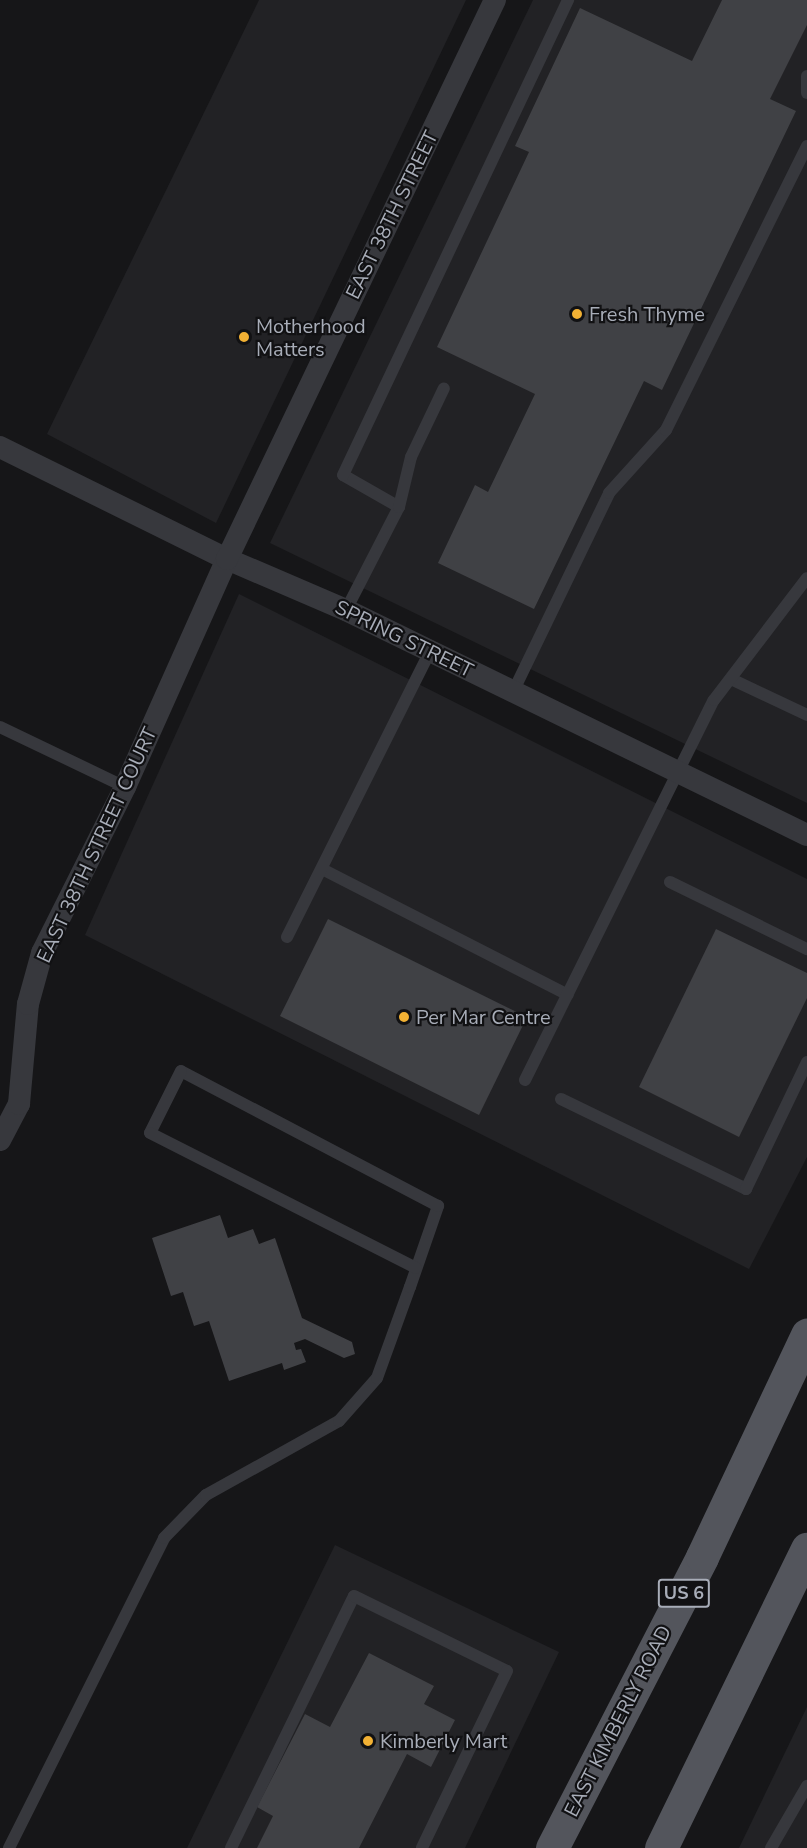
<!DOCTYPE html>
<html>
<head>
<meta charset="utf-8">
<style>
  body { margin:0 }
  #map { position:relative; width:807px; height:1848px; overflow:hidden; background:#161618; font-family:"Nunito Sans",sans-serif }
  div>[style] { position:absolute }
  .built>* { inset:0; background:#222225 }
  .building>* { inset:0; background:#404145 }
  .lane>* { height:12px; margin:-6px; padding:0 6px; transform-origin:6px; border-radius:6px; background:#37383d }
  .street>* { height:22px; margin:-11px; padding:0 11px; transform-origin:11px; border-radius:11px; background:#37383d }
  .primary>* { height:33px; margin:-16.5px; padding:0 16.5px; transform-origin:16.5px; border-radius:16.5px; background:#53555c }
  .dots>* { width:16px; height:16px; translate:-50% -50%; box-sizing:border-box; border:3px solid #111113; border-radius:50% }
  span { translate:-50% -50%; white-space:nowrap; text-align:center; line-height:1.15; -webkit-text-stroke:4.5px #111113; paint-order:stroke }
  .shield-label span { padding:2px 4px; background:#111113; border:2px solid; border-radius:4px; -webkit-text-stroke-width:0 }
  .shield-label { font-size:18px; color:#a8adb8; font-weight:700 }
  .street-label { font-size:20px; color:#a8adb8 }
  .poi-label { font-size:20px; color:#a8adb8 }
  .left { translate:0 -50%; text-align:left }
</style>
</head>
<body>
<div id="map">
  <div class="built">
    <div style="clip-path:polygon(259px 0,466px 0,216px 523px,47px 434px)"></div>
    <div style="clip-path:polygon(533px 0,807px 0,807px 803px,270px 543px)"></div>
    <div style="clip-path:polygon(239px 594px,807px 879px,807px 1157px,749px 1269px,85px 935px)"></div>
    <div style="clip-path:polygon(335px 1545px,559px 1652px,465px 1848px,187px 1848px)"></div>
    <div style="clip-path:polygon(807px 1707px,807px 1848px,739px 1848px)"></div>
  </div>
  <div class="building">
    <div style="clip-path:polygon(722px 0,807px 0,807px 25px,770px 99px,796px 111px,662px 390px,644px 381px,534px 609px,438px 563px,475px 485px,488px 492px,535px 394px,437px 347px,529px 152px,515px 146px,580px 8px,692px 61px)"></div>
    <div style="clip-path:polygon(328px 919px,527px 1017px,479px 1115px,280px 1016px)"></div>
    <div style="clip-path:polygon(716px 929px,807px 973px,807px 998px,739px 1137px,639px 1087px)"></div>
    <div style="clip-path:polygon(220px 1215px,228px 1238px,253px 1229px,259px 1244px,275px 1238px,302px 1318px,352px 1342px,355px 1354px,344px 1358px,305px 1339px,294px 1343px,296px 1350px,301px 1349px,306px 1362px,284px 1370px,282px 1363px,229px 1381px,209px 1321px,194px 1326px,183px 1292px,171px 1296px,152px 1238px)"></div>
    <div style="clip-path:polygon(369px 1653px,434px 1686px,424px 1704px,455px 1720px,431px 1767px,407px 1754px,359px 1848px,257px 1848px,273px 1816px,257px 1807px,305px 1714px,330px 1727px)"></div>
  </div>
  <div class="lane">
    <div style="left:807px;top:76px;width:17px;rotate:90deg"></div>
    <div style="left:399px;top:507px;width:64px;rotate:-150.3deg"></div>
    <div style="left:343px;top:475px;width:526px;rotate:-64.65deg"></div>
    <div style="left:346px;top:610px;width:116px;rotate:-62.8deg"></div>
    <div style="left:399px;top:507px;width:51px;rotate:-76.5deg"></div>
    <div style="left:411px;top:457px;width:76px;rotate:-64.4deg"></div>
    <div style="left:731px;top:679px;width:84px;rotate:25.3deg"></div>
    <div style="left:513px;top:692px;width:221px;rotate:-64.2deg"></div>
    <div style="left:609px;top:493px;width:85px;rotate:-47.9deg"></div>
    <div style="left:666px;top:430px;width:317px;rotate:-63.6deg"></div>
    <div style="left:0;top:727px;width:139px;rotate:25.6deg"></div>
    <div style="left:322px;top:869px;width:276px;rotate:27.1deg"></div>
    <div style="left:670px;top:882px;width:153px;rotate:26.1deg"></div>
    <div style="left:287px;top:937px;width:319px;rotate:-63.4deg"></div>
    <div style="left:525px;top:1080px;width:424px;rotate:-63.6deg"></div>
    <div style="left:714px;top:700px;width:153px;rotate:-52.7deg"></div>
    <div style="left:561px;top:1099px;width:206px;rotate:25.9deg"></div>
    <div style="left:746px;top:1189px;width:141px;rotate:-64.3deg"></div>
    <div style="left:9px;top:1848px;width:347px;rotate:-63.4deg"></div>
    <div style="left:164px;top:1538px;width:60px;rotate:-45.7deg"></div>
    <div style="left:206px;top:1495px;width:152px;rotate:-29.1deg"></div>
    <div style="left:339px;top:1421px;width:57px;rotate:-48.5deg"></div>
    <div style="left:377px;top:1378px;width:97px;rotate:-70.1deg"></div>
    <div style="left:410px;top:1287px;width:86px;rotate:-70.9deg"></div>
    <div style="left:438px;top:1206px;width:290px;rotate:-152.3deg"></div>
    <div style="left:181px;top:1071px;width:69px;rotate:116.6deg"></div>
    <div style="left:150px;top:1133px;width:298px;rotate:26.9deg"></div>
    <div style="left:231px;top:1848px;width:280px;rotate:-64deg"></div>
    <div style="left:354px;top:1596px;width:170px;rotate:26.1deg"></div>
    <div style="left:507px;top:1671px;width:196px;rotate:115.7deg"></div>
    <div style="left:771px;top:1848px;width:72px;rotate:-59.9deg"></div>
  </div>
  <div class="street">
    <div style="left:0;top:447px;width:253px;rotate:26.3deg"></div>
    <div style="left:227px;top:559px;width:129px;rotate:23.2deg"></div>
    <div style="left:346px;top:610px;width:513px;rotate:26.02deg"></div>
    <div style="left:0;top:1140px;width:41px;rotate:-62.2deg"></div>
    <div style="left:19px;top:1104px;width:100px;rotate:-84.9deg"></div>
    <div style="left:28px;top:1004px;width:53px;rotate:-74.6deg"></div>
    <div style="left:42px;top:953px;width:186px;rotate:-63.4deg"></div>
    <div style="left:125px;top:787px;width:250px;rotate:-65.9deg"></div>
    <div style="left:227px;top:559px;width:620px;rotate:-64.39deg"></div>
  </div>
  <div class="primary">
    <div style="left:552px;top:1848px;width:327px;rotate:-62.7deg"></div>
    <div style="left:702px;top:1557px;width:246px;rotate:-64.7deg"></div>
    <div style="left:661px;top:1848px;width:333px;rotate:-64deg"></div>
  </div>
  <div class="dots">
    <div style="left:577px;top:314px;background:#f2b134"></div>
    <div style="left:244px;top:337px;background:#f2b134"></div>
    <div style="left:404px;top:1017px;background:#f2b134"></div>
    <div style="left:368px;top:1741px;background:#f2b134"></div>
  </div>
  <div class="shield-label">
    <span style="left:684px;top:1593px">US 6</span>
  </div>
  <div class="street-label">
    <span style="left:392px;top:215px;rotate:-64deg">EAST 38TH STREET</span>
    <span style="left:404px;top:639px;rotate:26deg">SPRING STREET</span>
    <span style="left:97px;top:845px;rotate:-65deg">EAST 38TH STREET COURT</span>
    <span style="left:618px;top:1721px;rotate:-63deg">EAST KIMBERLY ROAD</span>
  </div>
  <div class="poi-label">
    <span class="left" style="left:589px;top:314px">Fresh Thyme</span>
    <span class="left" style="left:256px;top:338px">Motherhood<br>Matters</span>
    <span class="left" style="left:416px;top:1017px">Per Mar Centre</span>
    <span class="left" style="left:380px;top:1741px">Kimberly Mart</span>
  </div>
</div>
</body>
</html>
